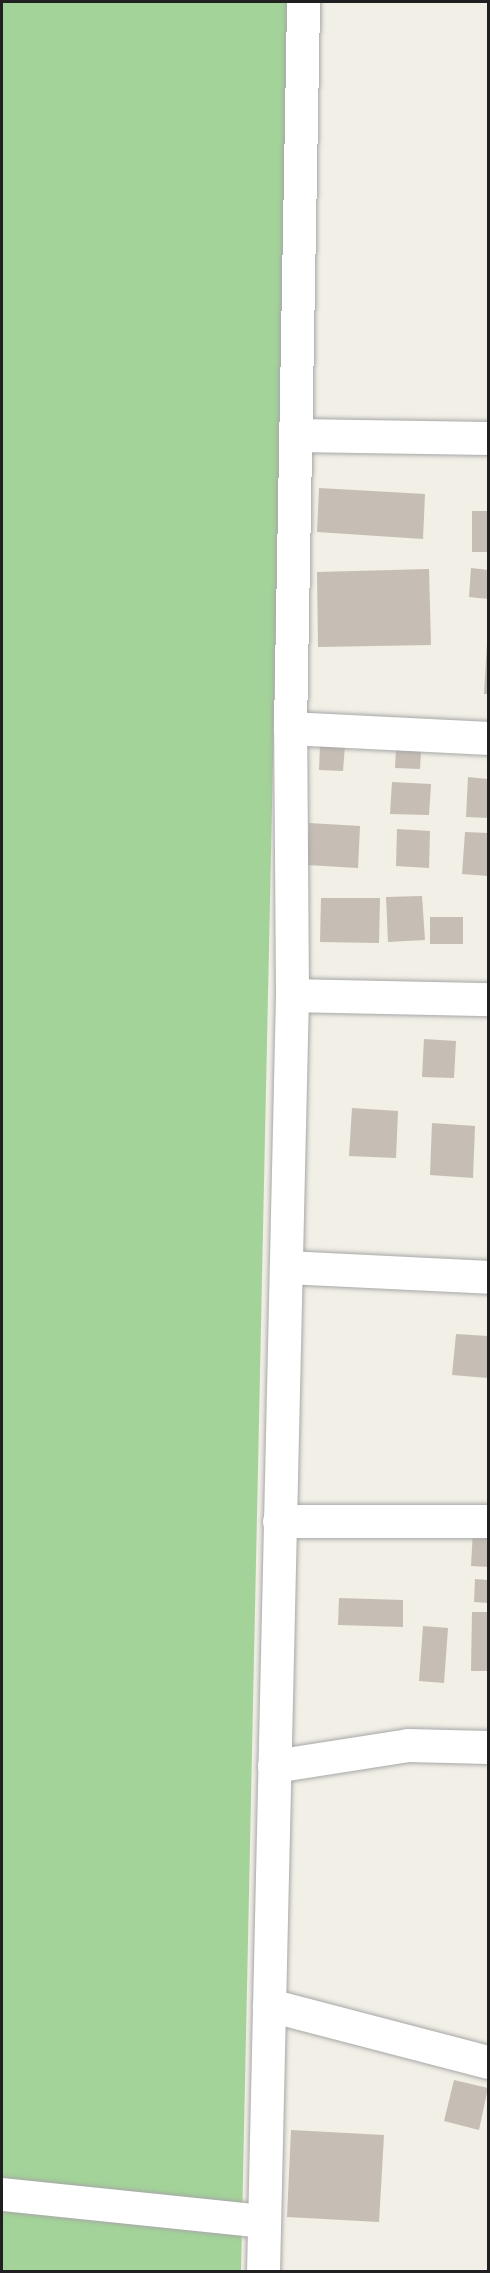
<!DOCTYPE html>
<html>
<head>
<meta charset="utf-8">
<style>
  body { margin:0 }
  #map { position:relative; width:490px; height:2273px; overflow:hidden; background:#f1efe6; font-family:"Titillium Web",sans-serif }
  div>[style] { position:absolute }
  .forest>* { inset:0; background:#a3d399 }
  .building>* { inset:0; background:#c6beb5 }
  .roads { filter:drop-shadow(0 0 2px #a7a7a7) drop-shadow(0 0 2px #a7a7a7) }
  .street>* { height:33px; margin:-16.5px; padding:0 16.5px; transform-origin:16.5px; border-radius:16.5px; background:#fff }
  span { translate:-50% -50%; white-space:nowrap; text-align:center; line-height:1.15; -webkit-text-stroke:4.5px #fff; paint-order:stroke }
  .frame { position:absolute; inset:0; border:3px solid #202020; pointer-events:none }
</style>
</head>
<body>
<div id="map">
  <div class="forest">
    <div style="clip-path:polygon(2px 2px,289px 2px,241px 2271px,2px 2272px)"></div>
  </div>
  <div class="building">
    <div style="clip-path:polygon(319px 488px,425px 494px,423px 539px,317px 532px)"></div>
    <div style="clip-path:polygon(472px 511px,488px 511px,488px 552px,472px 552px)"></div>
    <div style="clip-path:polygon(471px 568px,488px 570px,488px 599px,469px 597px)"></div>
    <div style="clip-path:polygon(429px 569px,431px 645px,318px 647px,317px 572px)"></div>
    <div style="clip-path:polygon(487px 642px,488px 642px,488px 694px,484px 694px)"></div>
    <div style="clip-path:polygon(320px 745px,345px 746px,343px 771px,319px 770px)"></div>
    <div style="clip-path:polygon(396px 749px,421px 751px,420px 769px,395px 768px)"></div>
    <div style="clip-path:polygon(468px 777px,488px 779px,488px 818px,466px 817px)"></div>
    <div style="clip-path:polygon(392px 782px,431px 784px,429px 815px,390px 814px)"></div>
    <div style="clip-path:polygon(309px 823px,360px 826px,358px 868px,307px 865px)"></div>
    <div style="clip-path:polygon(397px 829px,430px 831px,429px 868px,396px 866px)"></div>
    <div style="clip-path:polygon(465px 832px,488px 833px,488px 876px,462px 874px)"></div>
    <div style="clip-path:polygon(422px 896px,425px 940px,388px 942px,386px 897px)"></div>
    <div style="clip-path:polygon(321px 898px,380px 898px,379px 943px,320px 942px)"></div>
    <div style="clip-path:polygon(430px 917px,463px 917px,463px 944px,430px 944px)"></div>
    <div style="clip-path:polygon(424px 1039px,456px 1041px,454px 1078px,422px 1077px)"></div>
    <div style="clip-path:polygon(352px 1108px,398px 1111px,396px 1158px,349px 1156px)"></div>
    <div style="clip-path:polygon(432px 1123px,475px 1126px,473px 1178px,430px 1175px)"></div>
    <div style="clip-path:polygon(456px 1334px,488px 1336px,488px 1378px,452px 1375px)"></div>
    <div style="clip-path:polygon(473px 1530px,488px 1531px,488px 1567px,471px 1566px)"></div>
    <div style="clip-path:polygon(475px 1579px,488px 1580px,488px 1603px,474px 1602px)"></div>
    <div style="clip-path:polygon(339px 1598px,403px 1600px,403px 1627px,338px 1625px)"></div>
    <div style="clip-path:polygon(472px 1612px,488px 1612px,488px 1671px,471px 1671px)"></div>
    <div style="clip-path:polygon(423px 1626px,448px 1628px,444px 1683px,419px 1681px)"></div>
    <div style="clip-path:polygon(454px 2080px,488px 2088px,479px 2130px,444px 2121px)"></div>
    <div style="clip-path:polygon(291px 2130px,384px 2135px,379px 2222px,287px 2217px)"></div>
  </div>
  <div class="roads">
    <div class="street">
      <div style="left:295px;top:435px;width:193px;rotate:0.9deg"></div>
      <div style="left:290px;top:728px;width:198px;rotate:2.9deg"></div>
      <div style="left:292px;top:995px;width:196px;rotate:1.2deg"></div>
      <div style="left:287px;top:1267px;width:201px;rotate:2.8deg"></div>
      <div style="left:279px;top:1521px;width:209px"></div>
      <div style="left:274px;top:1766px;width:136px;rotate:-8.9deg"></div>
      <div style="left:408px;top:1745px;width:80px;rotate:1.4deg"></div>
      <div style="left:269px;top:2005px;width:226px;rotate:14.6deg"></div>
      <div style="left:2px;top:2194px;width:262px;rotate:5.9deg"></div>
      <div style="left:263px;top:2272px;width:1277px;rotate:-88.7deg"></div>
      <div style="left:292px;top:995px;width:267px;rotate:-90.4deg"></div>
      <div style="left:290px;top:728px;width:726px;rotate:-88.97deg"></div>
    </div>
  </div>
  <div class="frame"></div>
</div>
</body>
</html>
